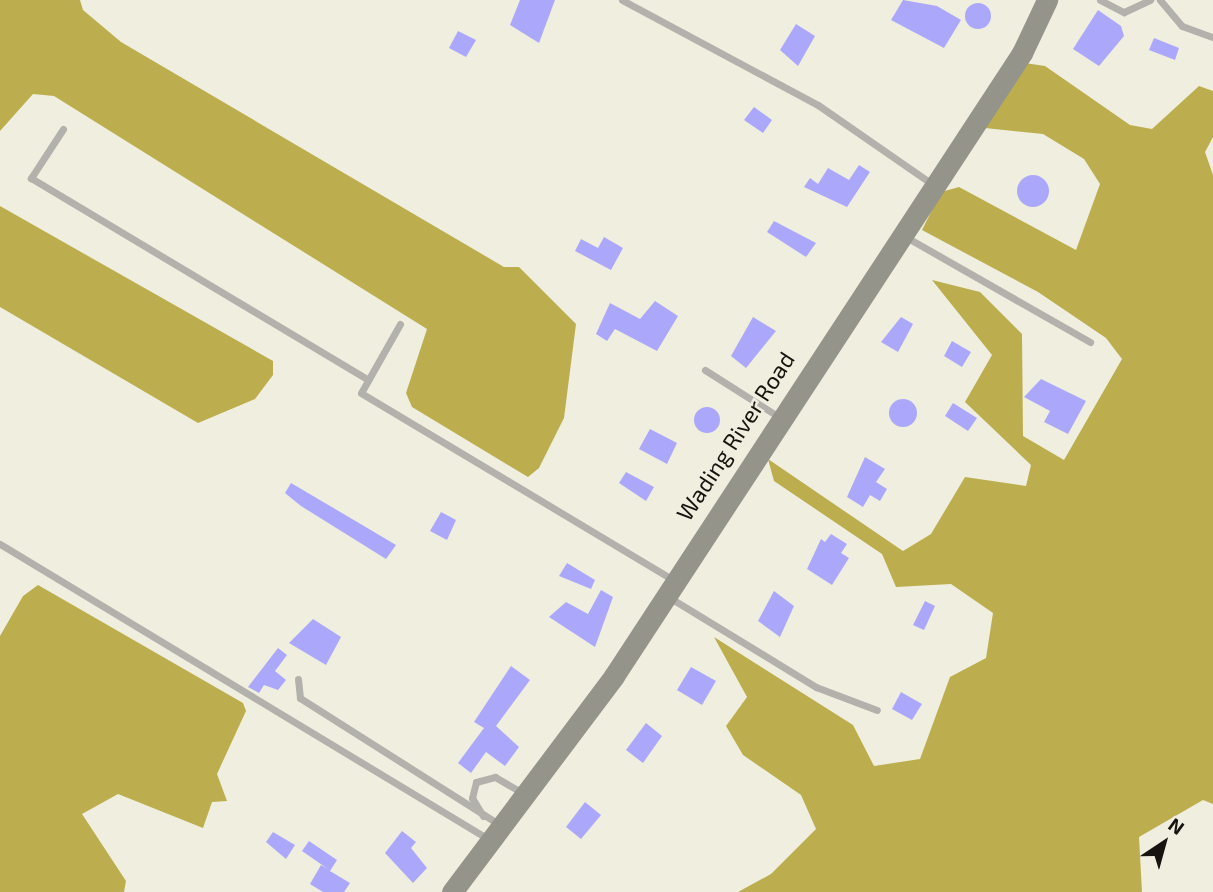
<!DOCTYPE html>
<html>
<head>
<meta charset="utf-8">
<style>
  body { margin:0 }
  #map { position:relative; width:1213px; height:892px; overflow:hidden; background:#f0eedf; font-family:"Exo 2",sans-serif }
  div>[style] { position:absolute }
  .forest>* { inset:0; background:#bcae4e }
  .building>* { inset:0; background:#aba8fb }
  .round { border-radius:50% }
  .service>* { height:7px; margin:-3.5px; padding:0 3.5px; transform-origin:3.5px; border-radius:3.5px; background:#b2b1ab }
  .secondary>* { height:21px; margin:-10.5px; padding:0 10.5px; transform-origin:10.5px; border-radius:10.5px; background:#95948b }
  span { translate:-50% -50%; white-space:nowrap; text-align:center; line-height:1.15; -webkit-text-stroke:5px #f0eedf; paint-order:stroke }
  .street-label { font-size:23px; color:#15140f }
  .north { position:absolute; left:1129px; top:808px; width:70px; height:70px; -webkit-text-stroke:5px #f0eedf; paint-order:stroke; rotate:36deg; font-size:19px; font-weight:700; line-height:28px; text-align:center; color:#15140f }
  .north::after { content:''; display:block; margin:auto; width:24px; height:32px; background:#15140f; clip-path:polygon(50% 0,100% 100%,50% 72%,0 100%) }
</style>
</head>
<body>
<div id="map">
  <div class="forest">
    <div style="clip-path:polygon(0 0,80px 0,83px 10px,121px 42px,504px 267px,519px 267px,576px 324px,564px 418px,539px 468px,528px 477px,412px 407px,406px 393px,427px 329px,54px 96px,33px 94px,0 131px)"></div>
    <div style="clip-path:polygon(1025px 63px,1045px 66px,1130px 125px,1152px 129px,1199px 86px,1213px 91px,1213px 137px,1205px 152px,1213px 175px,1213px 804px,1203px 800px,1139px 837px,1142px 892px,738px 892px,771px 874px,816px 829px,801px 795px,743px 755px,726px 726px,747px 697px,714px 637px,853px 725px,874px 766px,920px 759px,950px 677px,986px 658px,993px 613px,951px 584px,896px 587px,882px 554px,774px 481px,768px 459px,903px 551px,931px 534px,965px 477px,1026px 486px,1031px 465px,965px 402px,992px 355px,932px 280px,980px 292px,1022px 334px,1023px 436px,1064px 460px,1122px 359px,1106px 338px,1038px 292px,922px 230px,941px 192px,959px 187px,1076px 250px,1100px 184px,1084px 159px,1043px 134px,985px 128px)"></div>
    <div style="clip-path:polygon(0 206px,273px 361px,273px 375px,255px 399px,198px 423px,0 307px)"></div>
    <div style="clip-path:polygon(38px 585px,243px 703px,246px 711px,217px 774px,227px 801px,212px 802px,203px 828px,118px 794px,82px 814px,126px 881px,124px 892px,0 892px,0 636px,23px 596px)"></div>
  </div>
  <div class="building">
    <div style="clip-path:polygon(520px 0,555px 0,539px 43px,510px 25px)"></div>
    <div style="clip-path:polygon(903px 0,937px 6px,961px 20px,944px 48px,891px 20px)"></div>
    <div class="round" style="left:965px;top:3px;width:26px;height:26px"></div>
    <div style="clip-path:polygon(1098px 10px,1121px 26px,1124px 36px,1099px 66px,1073px 49px)"></div>
    <div style="clip-path:polygon(796px 24px,815px 36px,798px 66px,780px 50px)"></div>
    <div style="clip-path:polygon(458px 31px,476px 40px,466px 57px,449px 48px)"></div>
    <div style="clip-path:polygon(1154px 38px,1179px 48px,1175px 60px,1149px 50px)"></div>
    <div style="clip-path:polygon(754px 107px,772px 120px,763px 133px,744px 120px)"></div>
    <div style="clip-path:polygon(859px 165px,870px 172px,847px 207px,804px 187px,810px 178px,818px 184px,828px 168px,849px 180px)"></div>
    <div class="round" style="left:1017px;top:175px;width:32px;height:32px"></div>
    <div style="clip-path:polygon(774px 221px,816px 243px,806px 257px,767px 232px)"></div>
    <div style="clip-path:polygon(604px 237px,623px 248px,611px 270px,575px 251px,581px 239px,598px 248px)"></div>
    <div style="clip-path:polygon(655px 301px,678px 316px,657px 351px,615px 329px,607px 341px,596px 334px,610px 303px,640px 319px)"></div>
    <div style="clip-path:polygon(753px 317px,776px 331px,746px 368px,731px 356px)"></div>
    <div style="clip-path:polygon(901px 317px,913px 324px,898px 352px,881px 342px)"></div>
    <div style="clip-path:polygon(952px 341px,971px 352px,962px 367px,944px 356px)"></div>
    <div style="clip-path:polygon(1041px 379px,1086px 401px,1068px 434px,1044px 422px,1050px 411px,1024px 397px)"></div>
    <div class="round" style="left:889px;top:399px;width:28px;height:28px"></div>
    <div style="clip-path:polygon(953px 403px,977px 418px,968px 431px,945px 416px)"></div>
    <div class="round" style="left:694px;top:407px;width:26px;height:26px"></div>
    <div style="clip-path:polygon(650px 429px,677px 443px,667px 464px,639px 449px)"></div>
    <div style="clip-path:polygon(865px 457px,885px 469px,876px 482px,887px 489px,880px 501px,870px 495px,863px 507px,847px 497px)"></div>
    <div style="clip-path:polygon(626px 472px,654px 487px,646px 501px,619px 483px)"></div>
    <div style="clip-path:polygon(291px 483px,364px 526px,396px 545px,386px 559px,301px 506px,285px 493px)"></div>
    <div style="clip-path:polygon(441px 512px,456px 520px,447px 540px,430px 531px)"></div>
    <div style="clip-path:polygon(831px 534px,847px 544px,841px 553px,849px 558px,832px 585px,807px 569px,821px 539px,825px 542px)"></div>
    <div style="clip-path:polygon(567px 563px,595px 580px,591px 589px,559px 576px)"></div>
    <div style="clip-path:polygon(601px 590px,613px 597px,595px 647px,549px 617px,566px 602px,588px 614px)"></div>
    <div style="clip-path:polygon(774px 591px,794px 606px,780px 637px,758px 621px)"></div>
    <div style="clip-path:polygon(925px 601px,935px 606px,924px 630px,913px 625px)"></div>
    <div style="clip-path:polygon(313px 619px,341px 637px,326px 665px,289px 643px)"></div>
    <div style="clip-path:polygon(278px 648px,287px 655px,275px 671px,286px 680px,278px 690px,264px 685px,259px 693px,248px 687px)"></div>
    <div style="clip-path:polygon(511px 666px,530px 680px,496px 726px,519px 747px,505px 766px,486px 752px,471px 773px,458px 763px,484px 728px,474px 722px)"></div>
    <div style="clip-path:polygon(691px 667px,716px 681px,702px 705px,677px 690px)"></div>
    <div style="clip-path:polygon(901px 692px,922px 704px,912px 720px,892px 709px)"></div>
    <div style="clip-path:polygon(646px 723px,662px 736px,643px 763px,626px 750px)"></div>
    <div style="clip-path:polygon(585px 802px,601px 815px,581px 839px,566px 827px)"></div>
    <div style="clip-path:polygon(402px 831px,416px 842px,411px 848px,427px 868px,413px 883px,385px 853px)"></div>
    <div style="clip-path:polygon(273px 832px,295px 845px,286px 859px,266px 842px)"></div>
    <div style="clip-path:polygon(309px 841px,337px 860px,330px 871px,350px 883px,344px 892px,323px 892px,310px 884px,321px 865px,328px 869px,302px 851px)"></div>
  </div>
  <div class="service">
    <div style="left:622px;top:0;width:222px;rotate:28.2deg"></div>
    <div style="left:818px;top:105px;width:139px;rotate:34.7deg"></div>
    <div style="left:1100px;top:0;width:27px;rotate:27deg"></div>
    <div style="left:1124px;top:12px;width:29px;rotate:-25deg"></div>
    <div style="left:1160px;top:0;width:34px;rotate:50deg"></div>
    <div style="left:1182px;top:26px;width:33px;rotate:20deg"></div>
    <div style="left:63px;top:129px;width:59px;rotate:123.1deg"></div>
    <div style="left:31px;top:178px;width:393px;rotate:30.9deg"></div>
    <div style="left:906px;top:237px;width:212px;rotate:29.7deg"></div>
    <div style="left:400px;top:324px;width:79px;rotate:119.5deg"></div>
    <div style="left:361px;top:393px;width:364px;rotate:30.9deg"></div>
    <div style="left:705px;top:370px;width:88px;rotate:32.4deg"></div>
    <div style="left:0;top:544px;width:570px;rotate:31.15deg"></div>
    <div style="left:667px;top:596px;width:175px;rotate:31.4deg"></div>
    <div style="left:816px;top:687px;width:65px;rotate:20.7deg"></div>
    <div style="left:298px;top:679px;width:19px;rotate:84deg"></div>
    <div style="left:300px;top:698px;width:237px;rotate:32.4deg"></div>
    <div style="left:483px;top:816px;width:21px;rotate:-121deg"></div>
    <div style="left:472px;top:798px;width:16px;rotate:-76deg"></div>
    <div style="left:476px;top:782px;width:20px;rotate:-15deg"></div>
    <div style="left:495px;top:777px;width:32px;rotate:30deg"></div>
  </div>
  <div class="secondary">
    <div style="left:452px;top:892px;width:270px;rotate:-53.1deg"></div>
    <div style="left:614px;top:676px;width:745px;rotate:-56.78deg"></div>
    <div style="left:1022px;top:53px;width:59px;rotate:-64.7deg"></div>
  </div>
  <div class="street-label">
    <span style="left:735px;top:436px;rotate:-57deg">Wading River Road</span>
  </div>
  <div class="north">N</div>
</div>
</body>
</html>
